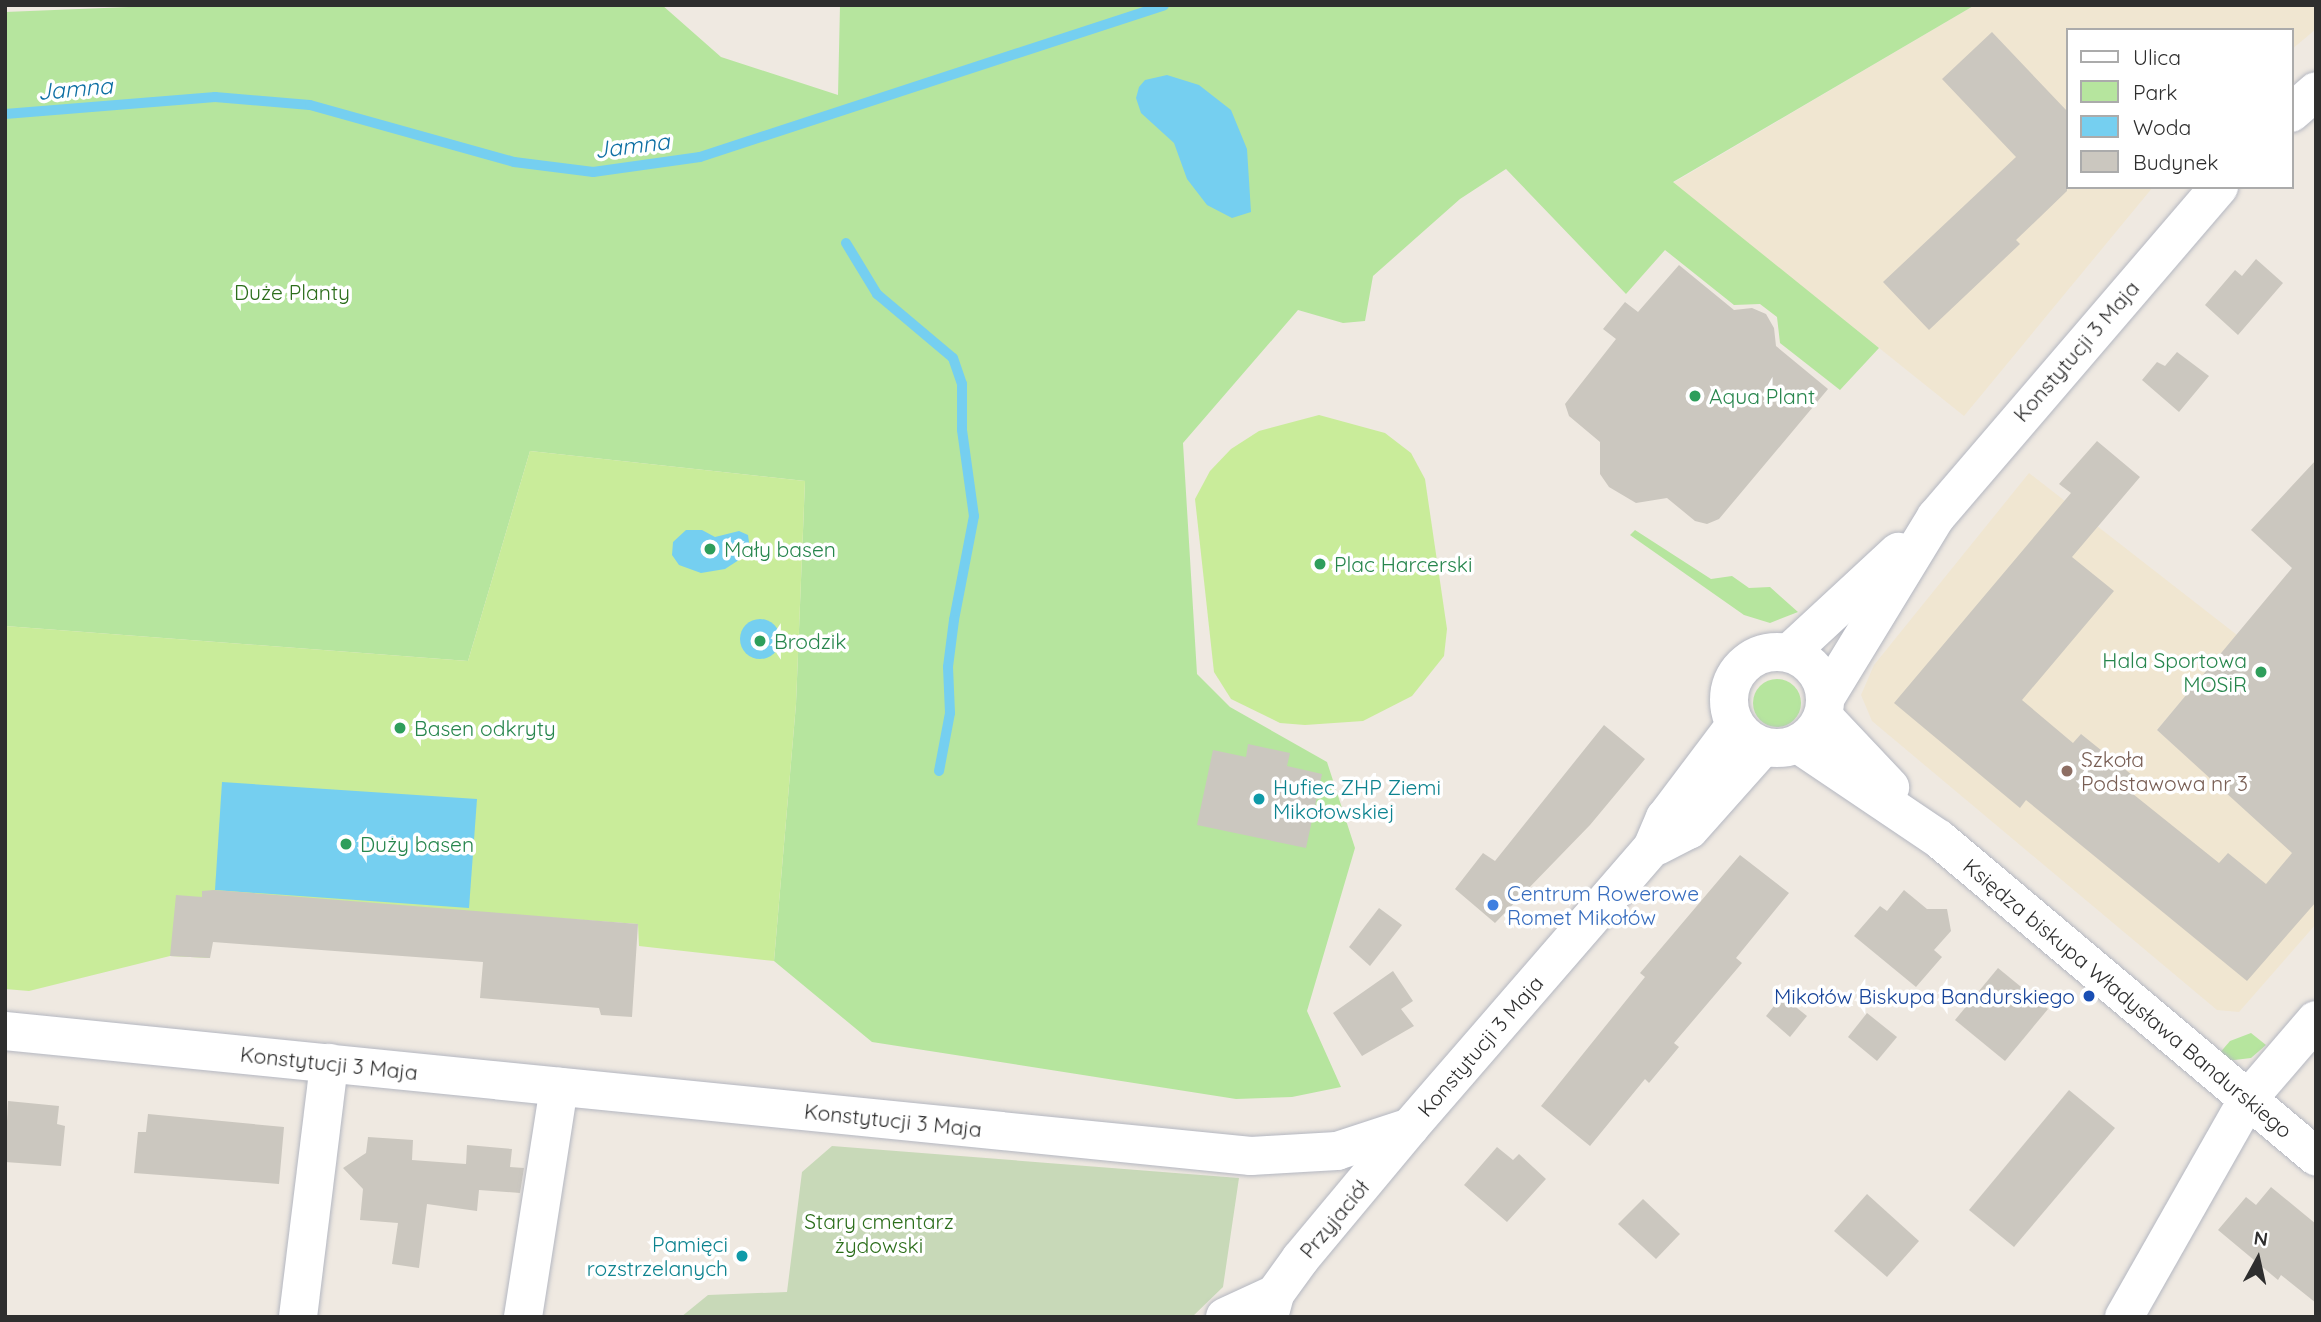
<!DOCTYPE html>
<html>
<head>
<meta charset="utf-8">
<style>
  body { margin:0 }
  #map { position:relative; width:2321px; height:1322px; overflow:hidden; background:#efe9e1; font-family:Quicksand,sans-serif }
  div>[style] { position:absolute }
  .education>* { inset:0; background:#f0e6d1 }
  .green>* { inset:0; background:#b6e59e }
  .round { border-radius:50% }
  .cemetery>* { inset:0; background:#c8d9b8 }
  .pitch>* { inset:0; background:#c9ec9a }
  .water>* { inset:0; background:#75cff0 }
  .stream>* { height:10px; margin:-5px; padding:0 5px; transform-origin:5px; border-radius:5px; background:#75cff0 }
  .building>* { inset:0; background:#cbc7bf }
  .roads { filter:drop-shadow(0 0 2px #b4b7c1) drop-shadow(0 0 2px #b4b7c1) }
  .minor>* { height:38px; margin:-19px; padding:0 19px; transform-origin:19px; border-radius:19px; background:#fff }
  .minor>.ring { margin:-19px; padding:0; box-sizing:content-box; background:none; border:38px solid #fff; border-radius:50% }
  .dots>* { width:19px; height:19px; translate:-50% -50%; box-sizing:border-box; border:4px solid #fff; border-radius:50% }
  span { translate:-50% -50%; white-space:nowrap; text-align:center; line-height:1.15; -webkit-text-stroke:7px #fff; paint-order:stroke }
  .park-label { font-size:21px; color:#2c6e1b }
  .street-label { font-size:21px; color:#2e2e2e }
  .leisure-label { font-size:21px; color:#27864d }
  .left { translate:0 -50%; text-align:left }
  .right { translate:-100% -50%; text-align:right }
  .education-label { font-size:21px; color:#785e54 }
  .culture-label { font-size:21px; color:#0d838f }
  .shop-label { font-size:21px; color:#366cbe }
  .transit-label { font-size:21px; color:#164399 }
  .water-label { font-size:23px; color:#0d6fa3; font-style:italic }
  .frame { position:absolute; inset:0; border:7px solid #2e2e2e; pointer-events:none }
  .legend { position:absolute; left:2066px; top:28px; width:228px; height:161px; box-sizing:border-box; background:#fff; border:2px solid #ababab; margin:0; padding:9px 12px; list-style:none; font-size:21px; color:#2e2e2e }
  .legend li { display:flex; align-items:center; gap:14px; height:35px }
  .legend b { width:35px; border:2px solid #ababab }
  .north { position:absolute; left:2223px; top:1224px; width:70px; height:70px; -webkit-text-stroke:5px #fff; paint-order:stroke; rotate:8deg; font-size:19px; font-weight:700; line-height:28px; text-align:center; color:#2e2e2e }
  .north::after { content:''; display:block; margin:auto; width:24px; height:32px; background:#2e2e2e; clip-path:polygon(50% 0,100% 100%,50% 72%,0 100%) }
</style>
</head>
<body>
<div id="map">
  <div class="education">
    <div style="clip-path:polygon(1975px 5px,2316px 5px,2316px 29px,2291px 50px,2291px 30px,2067px 30px,2067px 187px,2153px 187px,1964px 416px,1673px 183px)"></div>
    <div style="clip-path:polygon(2029px 473px,2237px 635px,2157px 730px,2257px 819px,2316px 825px,2316px 924px,2239px 1012px,2217px 1010px,1872px 721px,1861px 695px,1874px 665px)"></div>
  </div>
  <div class="green">
    <div style="clip-path:polygon(178px 5px,662px 5px,721px 57px,838px 95px,840px 5px,1975px 5px,1673px 182px,1879px 348px,1840px 390px,1780px 343px,1777px 317px,1760px 304px,1734px 305px,1665px 250px,1626px 294px,1506px 169px,1460px 199px,1373px 276px,1365px 321px,1343px 323px,1298px 310px,1183px 443px,1197px 674px,1230px 707px,1327px 762px,1355px 848px,1307px 1011px,1341px 1087px,1292px 1097px,1236px 1099px,872px 1042px,774px 961px,796px 704px,805px 481px,530px 451px,468px 661px,5px 626px,5px 12px)"></div>
    <div style="clip-path:polygon(1635px 530px,1711px 579px,1732px 576px,1749px 588px,1770px 587px,1798px 612px,1770px 623px,1744px 615px,1630px 535px)"></div>
    <div class="round" style="left:1753px;top:679px;width:48px;height:48px"></div>
    <div style="clip-path:polygon(2251px 1033px,2266px 1045px,2251px 1058px,2226px 1061px,2218px 1055px,2230px 1041px)"></div>
  </div>
  <div class="cemetery">
    <div style="clip-path:polygon(832px 1146px,1239px 1178px,1223px 1287px,1192px 1317px,681px 1317px,708px 1295px,787px 1292px,802px 1172px)"></div>
  </div>
  <div class="pitch">
    <div style="clip-path:polygon(1319px 415px,1385px 433px,1411px 453px,1425px 479px,1447px 629px,1444px 656px,1412px 696px,1363px 721px,1305px 725px,1280px 723px,1231px 699px,1214px 672px,1195px 499px,1210px 471px,1231px 449px,1259px 431px)"></div>
    <div style="clip-path:polygon(530px 451px,805px 481px,796px 704px,774px 961px,639px 946px,638px 924px,487px 913px,210px 942px,210px 958px,170px 956px,29px 991px,5px 989px,5px 626px,468px 661px)"></div>
  </div>
  <div class="water">
    <div style="clip-path:polygon(1167px 75px,1199px 85px,1231px 110px,1247px 149px,1251px 212px,1232px 218px,1207px 205px,1187px 179px,1174px 143px,1141px 113px,1136px 98px,1139px 87px,1145px 80px)"></div>
    <div style="clip-path:polygon(686px 530px,702px 530px,715px 537px,739px 531px,748px 535px,749px 542px,745px 556px,725px 569px,701px 573px,679px 565px,672px 555px,673px 542px)"></div>
    <div class="round" style="left:740px;top:619px;width:40px;height:40px"></div>
    <div style="clip-path:polygon(222px 782px,477px 799px,469px 908px,215px 890px)"></div>
  </div>
  <div class="stream">
    <div style="left:5px;top:114px;width:211px;rotate:-4.6deg"></div>
    <div style="left:215px;top:97px;width:95px;rotate:4.8deg"></div>
    <div style="left:310px;top:105px;width:212px;rotate:15.6deg"></div>
    <div style="left:514px;top:162px;width:80px;rotate:7.2deg"></div>
    <div style="left:593px;top:172px;width:108px;rotate:-8deg"></div>
    <div style="left:700px;top:157px;width:488px;rotate:-18.1deg"></div>
    <div style="left:846px;top:243px;width:60px;rotate:58.7deg"></div>
    <div style="left:877px;top:294px;width:99px;rotate:40.1deg"></div>
    <div style="left:953px;top:358px;width:28px;rotate:71deg"></div>
    <div style="left:962px;top:384px;width:46px;rotate:90deg"></div>
    <div style="left:962px;top:430px;width:87px;rotate:82.1deg"></div>
    <div style="left:974px;top:516px;width:106px;rotate:100.9deg"></div>
    <div style="left:954px;top:620px;width:47px;rotate:97.3deg"></div>
    <div style="left:948px;top:667px;width:46px;rotate:87.5deg"></div>
    <div style="left:950px;top:713px;width:59px;rotate:100.7deg"></div>
  </div>
  <div class="building">
    <div style="clip-path:polygon(1992px 32px,2067px 111px,2067px 191px,2016px 240px,2020px 244px,1929px 330px,1883px 282px,2016px 157px,1942px 79px)"></div>
    <div style="clip-path:polygon(2256px 259px,2283px 283px,2238px 335px,2205px 305px,2235px 270px,2242px 276px)"></div>
    <div style="clip-path:polygon(1679px 265px,1734px 310px,1752px 308px,1766px 314px,1774px 328px,1776px 346px,1828px 389px,1719px 519px,1707px 524px,1695px 521px,1667px 498px,1636px 503px,1609px 487px,1600px 474px,1600px 442px,1569px 416px,1565px 404px,1616px 339px,1603px 329px,1625px 302px,1638px 312px)"></div>
    <div style="clip-path:polygon(2177px 352px,2209px 376px,2179px 412px,2142px 380px,2157px 362px,2165px 366px)"></div>
    <div style="clip-path:polygon(2097px 441px,2140px 477px,2072px 557px,2114px 591px,2022px 700px,2073px 743px,2081px 734px,2132px 775px,2123px 786px,2219px 863px,2228px 853px,2266px 884px,2292px 853px,2157px 730px,2292px 568px,2251px 530px,2316px 460px,2316px 902px,2247px 981px,2026px 800px,2020px 808px,1894px 703px,2071px 493px,2059px 484px)"></div>
    <div style="clip-path:polygon(1604px 725px,1645px 759px,1590px 825px,1495px 923px,1455px 889px,1483px 853px,1495px 861px)"></div>
    <div style="clip-path:polygon(1248px 744px,1290px 753px,1287px 766px,1322px 774px,1306px 848px,1197px 825px,1213px 750px,1246px 757px)"></div>
    <div style="clip-path:polygon(1740px 855px,1789px 893px,1736px 958px,1742px 963px,1674px 1043px,1679px 1047px,1649px 1083px,1645px 1079px,1590px 1146px,1541px 1106px,1645px 977px,1640px 973px)"></div>
    <div style="clip-path:polygon(214px 890px,638px 924px,632px 1017px,601px 1015px,599px 1008px,480px 998px,483px 962px,213px 942px,210px 958px,170px 956px,176px 895px,202px 897px,202px 891px)"></div>
    <div style="clip-path:polygon(1904px 890px,1927px 909px,1947px 909px,1951px 931px,1934px 950px,1942px 957px,1916px 987px,1854px 936px,1880px 906px,1887px 911px)"></div>
    <div style="clip-path:polygon(1379px 908px,1402px 925px,1370px 966px,1349px 947px)"></div>
    <div style="clip-path:polygon(1998px 968px,2048px 1009px,2005px 1061px,1955px 1020px)"></div>
    <div style="clip-path:polygon(1393px 971px,1413px 1001px,1401px 1009px,1414px 1026px,1362px 1056px,1333px 1013px)"></div>
    <div style="clip-path:polygon(1782px 996px,1807px 1016px,1790px 1037px,1766px 1016px)"></div>
    <div style="clip-path:polygon(1867px 1013px,1897px 1037px,1877px 1061px,1848px 1037px)"></div>
    <div style="clip-path:polygon(2069px 1090px,2115px 1128px,2014px 1247px,1969px 1210px)"></div>
    <div style="clip-path:polygon(8px 1101px,59px 1106px,57px 1124px,65px 1126px,61px 1166px,5px 1162px)"></div>
    <div style="clip-path:polygon(148px 1114px,284px 1127px,279px 1184px,134px 1173px,138px 1132px,146px 1132px)"></div>
    <div style="clip-path:polygon(368px 1137px,413px 1140px,412px 1160px,466px 1164px,467px 1145px,512px 1149px,510px 1167px,524px 1168px,520px 1193px,479px 1190px,477px 1211px,427px 1204px,419px 1268px,392px 1264px,398px 1223px,360px 1220px,363px 1189px,343px 1168px,366px 1153px)"></div>
    <div style="clip-path:polygon(1497px 1147px,1513px 1160px,1519px 1154px,1546px 1179px,1507px 1222px,1464px 1185px)"></div>
    <div style="clip-path:polygon(2271px 1187px,2316px 1224px,2316px 1303px,2281px 1275px,2278px 1280px,2218px 1230px,2246px 1197px,2256px 1205px)"></div>
    <div style="clip-path:polygon(1867px 1194px,1919px 1241px,1887px 1277px,1834px 1231px)"></div>
    <div style="clip-path:polygon(1643px 1199px,1680px 1234px,1656px 1259px,1618px 1224px)"></div>
  </div>
  <div class="roads">
    <div class="minor">
      <div style="left:2291px;top:113px;width:33px;rotate:-41deg"></div>
      <div class="ring" style="left:1729px;top:652px;width:58px;height:58px"></div>
      <div style="left:1789px;top:653px;width:149px;rotate:-42.8deg"></div>
      <div style="left:1826px;top:697px;width:211px;rotate:-58.6deg"></div>
      <div style="left:1936px;top:517px;width:435px;rotate:-49.4deg"></div>
      <div style="left:1823px;top:716px;width:98px;rotate:46.7deg"></div>
      <div style="left:1798px;top:744px;width:170px;rotate:34deg"></div>
      <div style="left:1939px;top:839px;width:493px;rotate:40.1deg"></div>
      <div style="left:1657px;top:846px;width:36px;rotate:-27deg"></div>
      <div style="left:1689px;top:830px;width:111px;rotate:-48.3deg"></div>
      <div style="left:5px;top:1031px;width:1252px;rotate:5.73deg"></div>
      <div style="left:1251px;top:1156px;width:86px;rotate:-3.3deg"></div>
      <div style="left:1337px;top:1151px;width:77px;rotate:-18.2deg"></div>
      <div style="left:1410px;top:1127px;width:369px;rotate:-49.1deg"></div>
      <div style="left:1652px;top:848px;width:33px;rotate:-67deg"></div>
      <div style="left:1665px;top:818px;width:116px;rotate:-53deg"></div>
      <div style="left:298px;top:1317px;width:256px;rotate:-83deg"></div>
      <div style="left:523px;top:1317px;width:233px;rotate:-81.1deg"></div>
      <div style="left:1225px;top:1317px;width:55px;rotate:-24.7deg"></div>
      <div style="left:1269px;top:1317px;width:24px;rotate:-75deg"></div>
      <div style="left:1275px;top:1294px;width:44px;rotate:-54.2deg"></div>
      <div style="left:1301px;top:1258px;width:170px;rotate:-50.2deg"></div>
      <div style="left:2124px;top:1317px;width:251px;rotate:-60.4deg"></div>
      <div style="left:2248px;top:1099px;width:104px;rotate:-49.3deg"></div>
    </div>
  </div>
  <div class="dots">
    <div style="left:1695px;top:396px;background:#2e9e5b"></div>
    <div style="left:710px;top:549px;background:#2e9e5b"></div>
    <div style="left:1320px;top:564px;background:#2e9e5b"></div>
    <div style="left:760px;top:641px;background:#2e9e5b"></div>
    <div style="left:2261px;top:672px;background:#2e9e5b"></div>
    <div style="left:400px;top:728px;background:#2e9e5b"></div>
    <div style="left:2067px;top:771px;background:#8d6e63"></div>
    <div style="left:1259px;top:799px;background:#0f9aa8"></div>
    <div style="left:346px;top:844px;background:#2e9e5b"></div>
    <div style="left:1493px;top:905px;background:#3f7fe0"></div>
    <div style="left:2089px;top:996px;background:#1a4fb4"></div>
    <div style="left:742px;top:1256px;background:#0f9aa8"></div>
  </div>
  <div class="park-label">
    <span style="left:292px;top:292px">Duże Planty</span>
    <span style="left:879px;top:1233px">Stary cmentarz<br>żydowski</span>
  </div>
  <div class="street-label">
    <span style="left:2076px;top:351px;rotate:-49deg">Konstytucji 3 Maja</span>
    <span style="left:2128px;top:998px;rotate:40deg">Księdza biskupa Władysława Bandurskiego</span>
    <span style="left:1480px;top:1046px;rotate:-49deg">Konstytucji 3 Maja</span>
    <span style="left:329px;top:1063px;rotate:6deg">Konstytucji 3 Maja</span>
    <span style="left:893px;top:1120px;rotate:6deg">Konstytucji 3 Maja</span>
    <span style="left:1334px;top:1219px;rotate:-50deg">Przyjaciół</span>
  </div>
  <div class="leisure-label">
    <span class="left" style="left:1709px;top:396px">Aqua Plant</span>
    <span class="left" style="left:724px;top:549px">Mały basen</span>
    <span class="left" style="left:1334px;top:564px">Plac Harcerski</span>
    <span class="left" style="left:774px;top:641px">Brodzik</span>
    <span class="right" style="left:2247px;top:672px">Hala Sportowa<br>MOSiR</span>
    <span class="left" style="left:414px;top:728px">Basen odkryty</span>
    <span class="left" style="left:360px;top:844px">Duży basen</span>
  </div>
  <div class="education-label">
    <span class="left" style="left:2081px;top:771px">Szkoła<br>Podstawowa nr 3</span>
  </div>
  <div class="culture-label">
    <span class="left" style="left:1273px;top:799px">Hufiec ZHP Ziemi<br>Mikołowskiej</span>
    <span class="right" style="left:728px;top:1256px">Pamięci<br>rozstrzelanych</span>
  </div>
  <div class="shop-label">
    <span class="left" style="left:1507px;top:905px">Centrum Rowerowe<br>Romet Mikołów</span>
  </div>
  <div class="transit-label">
    <span class="right" style="left:2075px;top:996px">Mikołów Biskupa Bandurskiego</span>
  </div>
  <div class="water-label">
    <span style="left:75px;top:89px;rotate:-5deg">Jamna</span>
    <span style="left:632px;top:146px;rotate:-7deg">Jamna</span>
  </div>
  <div class="frame"></div>
  <ul class="legend">
  <li><b style="height:9px;background:#fff"></b>Ulica</li>
  <li><b style="height:19px;background:#b6e59e"></b>Park</li>
  <li><b style="height:19px;background:#75cff0"></b>Woda</li>
  <li><b style="height:19px;background:#cbc7bf"></b>Budynek</li>
  </ul>
  <div class="north">N</div>
</div>
</body>
</html>
